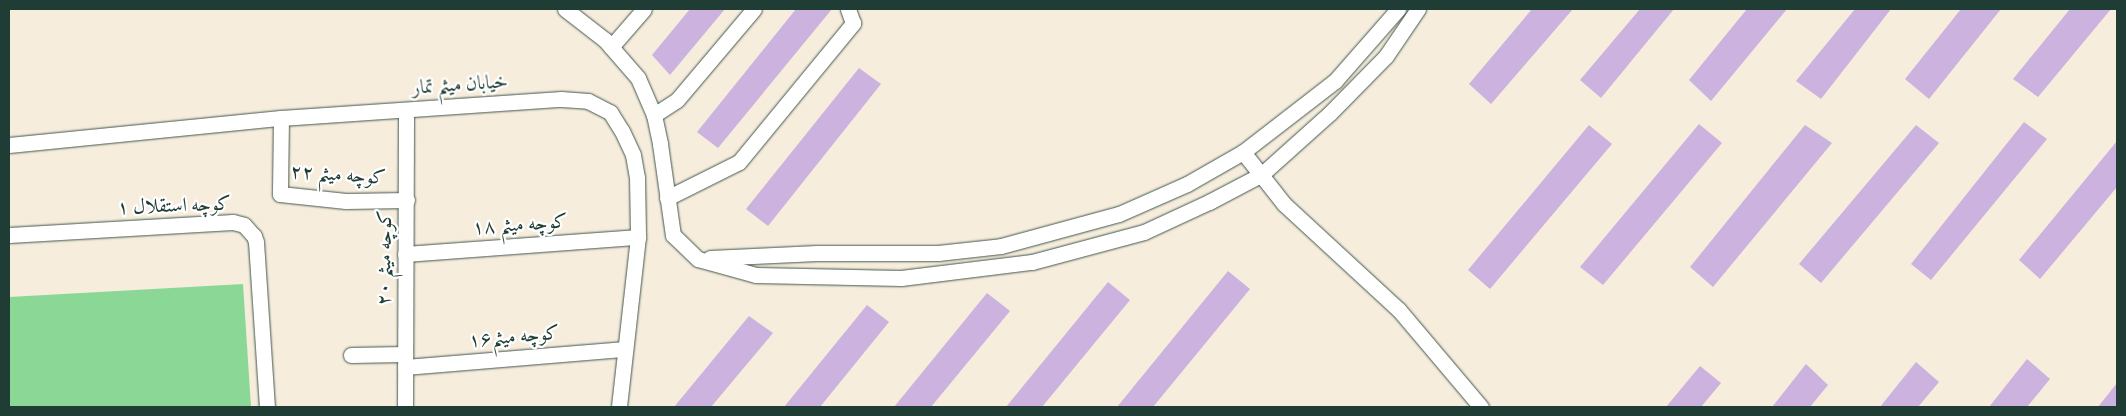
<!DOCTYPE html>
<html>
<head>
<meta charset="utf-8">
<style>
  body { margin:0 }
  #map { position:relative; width:2126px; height:416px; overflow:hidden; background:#f7eddc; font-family:"Sorts Mill Goudy",Amiri,serif }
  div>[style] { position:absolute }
  .green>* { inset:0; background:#8bd896 }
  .building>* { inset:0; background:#cbb2df }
  .roads { filter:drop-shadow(0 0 1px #3f574d) drop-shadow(0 0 1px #3f574d) }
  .minor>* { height:15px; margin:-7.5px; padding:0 7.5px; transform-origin:7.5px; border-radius:7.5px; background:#fff }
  span { translate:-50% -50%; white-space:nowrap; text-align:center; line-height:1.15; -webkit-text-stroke:4.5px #fff; paint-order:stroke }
  .street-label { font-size:20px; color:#1f3d34 }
  .frame { position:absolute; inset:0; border:10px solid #1f3d34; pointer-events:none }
</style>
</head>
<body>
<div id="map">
  <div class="green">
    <div style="clip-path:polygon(243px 284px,251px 407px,9px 407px,9px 297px)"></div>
  </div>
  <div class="building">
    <div style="clip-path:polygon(690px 9px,725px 9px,670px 75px,652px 55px)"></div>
    <div style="clip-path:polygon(796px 9px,832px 9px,718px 148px,697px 132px)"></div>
    <div style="clip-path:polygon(1532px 9px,1573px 9px,1491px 104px,1469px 84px)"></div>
    <div style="clip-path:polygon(1640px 9px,1674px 9px,1601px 98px,1580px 80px)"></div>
    <div style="clip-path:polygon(1747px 9px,1787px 9px,1711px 101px,1689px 80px)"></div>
    <div style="clip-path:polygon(1855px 9px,1891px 9px,1821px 99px,1796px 81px)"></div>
    <div style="clip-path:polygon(1961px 9px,2001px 9px,1929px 99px,1905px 79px)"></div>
    <div style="clip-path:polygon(2070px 9px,2111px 9px,2038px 97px,2013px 79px)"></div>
    <div style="clip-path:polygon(859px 68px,881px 84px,768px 226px,746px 209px)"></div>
    <div style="clip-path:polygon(2024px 122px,2047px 139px,1931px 280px,1911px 264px)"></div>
    <div style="clip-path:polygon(1699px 124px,1722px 143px,1603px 285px,1580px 267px)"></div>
    <div style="clip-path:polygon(1589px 125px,1612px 144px,1490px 289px,1468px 270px)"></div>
    <div style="clip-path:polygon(1805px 125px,1832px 143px,1713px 287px,1690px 267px)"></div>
    <div style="clip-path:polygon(1916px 125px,1939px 143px,1821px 283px,1799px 264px)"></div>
    <div style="clip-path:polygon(2117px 141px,2117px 187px,2040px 279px,2019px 260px)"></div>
    <div style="clip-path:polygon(1228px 271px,1250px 289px,1153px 407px,1117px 407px)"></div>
    <div style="clip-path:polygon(1108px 282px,1130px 300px,1042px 407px,1006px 407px)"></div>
    <div style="clip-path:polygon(987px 293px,1010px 311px,931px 407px,894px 407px)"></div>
    <div style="clip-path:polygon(867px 305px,889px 322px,820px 407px,784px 407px)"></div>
    <div style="clip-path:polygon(749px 316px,773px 333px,711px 407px,674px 407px)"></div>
    <div style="clip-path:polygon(2027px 359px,2050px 379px,2027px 407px,1989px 407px)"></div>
    <div style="clip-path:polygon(1916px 362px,1939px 382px,1918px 407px,1880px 407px)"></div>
    <div style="clip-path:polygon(1806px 364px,1828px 385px,1810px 407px,1772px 407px)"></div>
    <div style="clip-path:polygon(1700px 366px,1721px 383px,1701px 407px,1666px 407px)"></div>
    <div style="clip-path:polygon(2117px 383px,2117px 407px,2098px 407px)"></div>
  </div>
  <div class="roads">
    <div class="minor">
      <div style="left:565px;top:9px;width:51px;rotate:37.8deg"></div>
      <div style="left:605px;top:40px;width:50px;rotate:49deg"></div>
      <div style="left:638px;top:78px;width:40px;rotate:66.6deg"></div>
      <div style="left:654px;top:115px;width:30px;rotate:78deg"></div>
      <div style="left:660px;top:144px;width:92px;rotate:81.9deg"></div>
      <div style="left:673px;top:235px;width:35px;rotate:44deg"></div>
      <div style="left:698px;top:259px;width:60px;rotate:15.4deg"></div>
      <div style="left:756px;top:275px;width:145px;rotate:1.2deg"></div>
      <div style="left:901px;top:278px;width:132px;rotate:-7deg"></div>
      <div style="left:1032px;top:262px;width:116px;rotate:-15deg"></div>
      <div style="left:1144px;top:232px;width:72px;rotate:-24.8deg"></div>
      <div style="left:1209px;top:202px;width:60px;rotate:-27.8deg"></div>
      <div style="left:1262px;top:174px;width:91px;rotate:-41.9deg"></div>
      <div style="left:1330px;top:113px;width:80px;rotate:-45.5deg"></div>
      <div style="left:1386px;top:56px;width:57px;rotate:-55.8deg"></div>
      <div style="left:611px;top:47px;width:50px;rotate:-49deg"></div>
      <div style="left:654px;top:115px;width:27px;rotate:-33deg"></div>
      <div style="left:677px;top:100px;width:119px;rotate:-49.8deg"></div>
      <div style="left:281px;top:118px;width:76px;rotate:90.8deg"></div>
      <div style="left:280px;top:194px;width:66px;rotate:6.1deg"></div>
      <div style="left:346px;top:201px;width:61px;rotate:-0.9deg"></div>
      <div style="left:9px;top:145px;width:273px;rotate:-5.7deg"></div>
      <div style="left:281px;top:118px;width:281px;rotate:-3.9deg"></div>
      <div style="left:561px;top:99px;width:27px;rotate:4deg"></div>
      <div style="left:588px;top:101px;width:25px;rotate:27deg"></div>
      <div style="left:610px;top:112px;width:22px;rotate:58deg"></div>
      <div style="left:622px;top:131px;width:26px;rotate:65deg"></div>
      <div style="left:633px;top:155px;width:22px;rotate:80deg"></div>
      <div style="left:637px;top:177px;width:60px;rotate:89deg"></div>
      <div style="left:638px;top:237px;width:171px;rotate:96.4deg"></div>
      <div style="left:1243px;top:152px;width:66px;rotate:51.7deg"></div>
      <div style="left:1284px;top:204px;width:156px;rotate:42.7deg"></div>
      <div style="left:1399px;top:310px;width:127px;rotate:49.8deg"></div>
      <div style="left:667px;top:198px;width:80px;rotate:-26.6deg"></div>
      <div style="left:739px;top:162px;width:180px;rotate:-50.6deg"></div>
      <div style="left:853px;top:23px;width:15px;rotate:-110deg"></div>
      <div style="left:9px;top:235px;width:224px;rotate:-3.3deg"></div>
      <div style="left:233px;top:222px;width:11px;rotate:15deg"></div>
      <div style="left:244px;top:225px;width:15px;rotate:48deg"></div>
      <div style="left:254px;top:236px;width:6px;rotate:72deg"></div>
      <div style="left:256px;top:242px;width:165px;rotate:86.2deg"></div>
      <div style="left:405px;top:254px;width:234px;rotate:-4.2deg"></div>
      <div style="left:710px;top:258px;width:107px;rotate:-2.7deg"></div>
      <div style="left:817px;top:253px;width:121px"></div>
      <div style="left:938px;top:253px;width:63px;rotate:-6.3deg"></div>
      <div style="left:1001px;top:246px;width:122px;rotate:-15.2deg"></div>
      <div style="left:1119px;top:214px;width:74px;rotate:-23.8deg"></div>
      <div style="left:1187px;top:184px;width:64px;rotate:-29.7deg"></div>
      <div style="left:1243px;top:152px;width:116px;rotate:-37.7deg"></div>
      <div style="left:1335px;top:81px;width:96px;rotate:-48.8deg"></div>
      <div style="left:351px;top:355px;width:53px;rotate:-1.1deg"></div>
      <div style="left:405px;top:367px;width:221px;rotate:-4.7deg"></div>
      <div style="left:405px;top:407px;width:297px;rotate:-89.8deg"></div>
    </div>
  </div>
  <div class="street-label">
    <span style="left:460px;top:86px;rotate:-4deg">خیابان میثم تمار</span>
    <span style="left:338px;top:176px;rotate:4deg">کوچه میثم ۲۲</span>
    <span style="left:174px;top:207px;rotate:-2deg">کوچه استقلال ۱</span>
    <span style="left:520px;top:226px;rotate:-4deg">کوچه میثم ۱۸</span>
    <span style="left:386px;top:258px;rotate:-89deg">کوچه میثم ۲۰</span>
    <span style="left:514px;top:338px;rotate:-5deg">کوچه میثم۱۶</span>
  </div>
  <div class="frame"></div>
</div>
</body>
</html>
